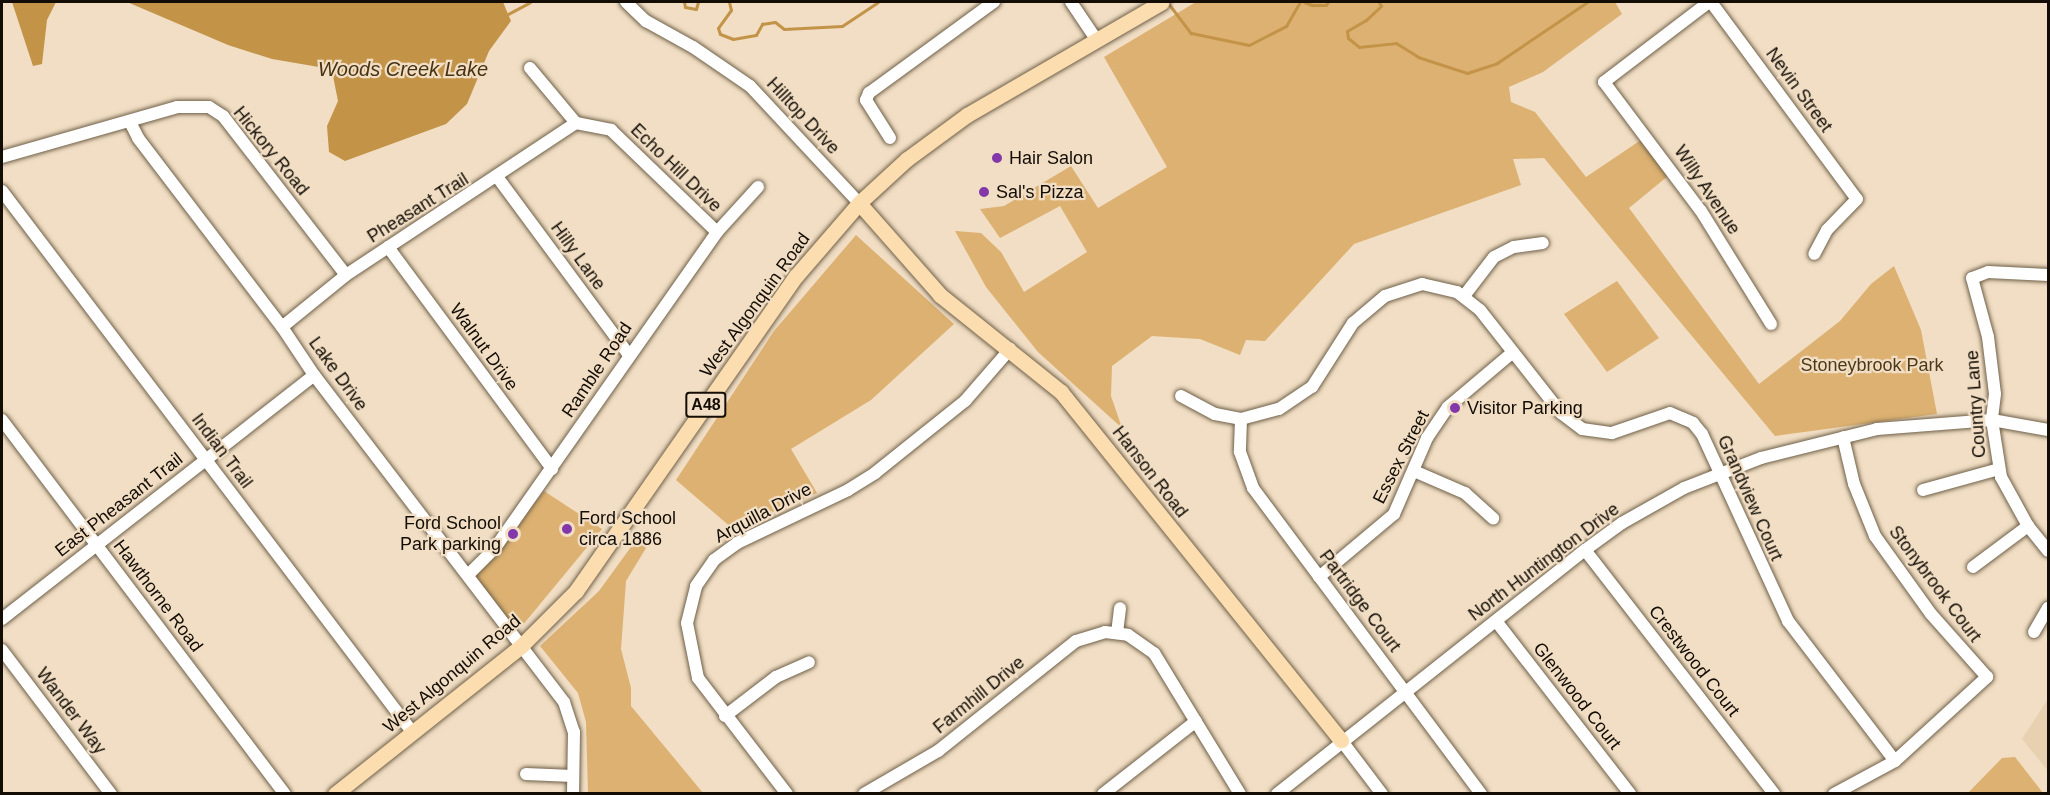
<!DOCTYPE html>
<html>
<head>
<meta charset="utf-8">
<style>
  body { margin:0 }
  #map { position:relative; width:2050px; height:795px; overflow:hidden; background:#f1dec4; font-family:Helvetica,sans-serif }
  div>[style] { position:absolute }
  .built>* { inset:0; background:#e8d1b1 }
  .green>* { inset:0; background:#dcb171 }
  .water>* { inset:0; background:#c39348 }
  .stream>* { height:3px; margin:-1.5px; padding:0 1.5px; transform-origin:1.5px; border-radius:1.5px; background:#c39348 }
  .roads { filter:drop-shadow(0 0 2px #6f6049) drop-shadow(0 0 2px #6f6049) }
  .minor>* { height:12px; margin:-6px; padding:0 6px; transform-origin:6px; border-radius:6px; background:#fff }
  .major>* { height:15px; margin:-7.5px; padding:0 7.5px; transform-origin:7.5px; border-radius:7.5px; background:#fcddaf }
  .dots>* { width:16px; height:16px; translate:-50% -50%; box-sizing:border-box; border:3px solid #f1dec4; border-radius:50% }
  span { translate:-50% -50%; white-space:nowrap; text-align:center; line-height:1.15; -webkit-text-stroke:4.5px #f1dec4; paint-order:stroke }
  .shield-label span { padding:2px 4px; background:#f1dec4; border:2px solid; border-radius:4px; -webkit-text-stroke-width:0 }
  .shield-label { font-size:16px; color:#130d05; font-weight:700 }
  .street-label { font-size:18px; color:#130d05 }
  .poi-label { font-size:18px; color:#130d05 }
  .left { translate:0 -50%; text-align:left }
  .right { translate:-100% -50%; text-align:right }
  .park-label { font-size:18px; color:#4e3a19 }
  .water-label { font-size:20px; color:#473312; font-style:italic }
  .frame { position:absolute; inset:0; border:3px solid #130d05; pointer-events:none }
</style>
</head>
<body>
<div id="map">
  <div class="built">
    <div style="clip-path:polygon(2048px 699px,2048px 771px,2022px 739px)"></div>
  </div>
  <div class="green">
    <div style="clip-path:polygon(1196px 2px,1615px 2px,1622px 14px,1543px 72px,1509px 87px,1511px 102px,1535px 112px,1586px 177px,1641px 140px,1668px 176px,1629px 208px,1759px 384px,1840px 321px,1871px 284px,1894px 266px,1921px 330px,1937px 414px,1775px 436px,1544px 158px,1513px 159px,1521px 185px,1354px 244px,1265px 341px,1246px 340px,1240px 355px,1200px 339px,1152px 336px,1112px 366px,1111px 396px,1122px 428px,1038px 352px,986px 287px,955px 231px,981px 233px,1001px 252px,1024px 292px,1087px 252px,1060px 206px,1000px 238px,980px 209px,1004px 206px,1071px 166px,1098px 208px,1167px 167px,1104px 57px)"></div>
    <div style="clip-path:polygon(856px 235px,954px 324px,871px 400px,791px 449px,817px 493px,733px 529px,676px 480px,774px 331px)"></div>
    <div style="clip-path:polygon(1617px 281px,1659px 338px,1607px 372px,1564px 314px)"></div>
    <div style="clip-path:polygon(544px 491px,602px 529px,522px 626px,512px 625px,475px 577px)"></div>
    <div style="clip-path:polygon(636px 540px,646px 548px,626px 581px,621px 649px,631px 688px,631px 706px,703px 793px,588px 793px,586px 722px,578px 693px,540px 646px,599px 591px)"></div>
    <div style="clip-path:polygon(2015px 757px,2043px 793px,1968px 793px,2002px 758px)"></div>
  </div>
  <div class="water">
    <div style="clip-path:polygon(12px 2px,56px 2px,47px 20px,42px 64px,33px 66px)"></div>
    <div style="clip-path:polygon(127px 2px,503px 2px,511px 21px,489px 51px,467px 104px,446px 124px,345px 161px,329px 152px,327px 126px,338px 101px,333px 76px,319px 67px,272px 59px,228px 45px)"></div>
  </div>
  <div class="stream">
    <div style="left:684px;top:2px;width:5px;rotate:79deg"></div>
    <div style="left:685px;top:7px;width:11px;rotate:10deg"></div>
    <div style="left:696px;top:9px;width:7px;rotate:-74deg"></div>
    <div style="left:729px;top:2px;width:8px;rotate:76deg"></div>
    <div style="left:731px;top:10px;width:22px;rotate:126deg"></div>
    <div style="left:718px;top:28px;width:6px;rotate:72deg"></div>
    <div style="left:720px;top:34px;width:14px;rotate:21deg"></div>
    <div style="left:733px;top:39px;width:23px;rotate:-10deg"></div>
    <div style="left:756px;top:35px;width:13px;rotate:-61deg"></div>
    <div style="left:762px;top:24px;width:13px;rotate:-9deg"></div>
    <div style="left:775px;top:22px;width:11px;rotate:38deg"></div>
    <div style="left:784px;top:29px;width:58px;rotate:-3deg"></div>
    <div style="left:842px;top:26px;width:43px;rotate:-33.7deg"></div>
    <div style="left:1304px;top:2px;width:9px;rotate:21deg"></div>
    <div style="left:1312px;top:5px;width:14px"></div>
    <div style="left:1326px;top:5px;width:4px;rotate:-56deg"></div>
    <div style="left:1379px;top:2px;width:4px;rotate:63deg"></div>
    <div style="left:1381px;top:6px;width:21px;rotate:137deg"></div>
    <div style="left:1366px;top:20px;width:22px;rotate:150deg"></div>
    <div style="left:1347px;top:31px;width:7px;rotate:82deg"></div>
    <div style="left:1348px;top:38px;width:14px;rotate:39deg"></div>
    <div style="left:1359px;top:47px;width:37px;rotate:-6deg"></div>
    <div style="left:1396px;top:43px;width:26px;rotate:32deg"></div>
    <div style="left:1418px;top:57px;width:52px;rotate:18.1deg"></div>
    <div style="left:1467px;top:73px;width:32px;rotate:-18deg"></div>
    <div style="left:1497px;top:63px;width:109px;rotate:-34.1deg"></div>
    <div style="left:1168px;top:3px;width:38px;rotate:53deg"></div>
    <div style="left:1191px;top:33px;width:59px;rotate:11.7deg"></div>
    <div style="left:1249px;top:45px;width:42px;rotate:-27.2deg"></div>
    <div style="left:1286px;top:26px;width:28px;rotate:-60deg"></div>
    <div style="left:506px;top:15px;width:27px;rotate:-28deg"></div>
  </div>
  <div class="roads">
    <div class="minor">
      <div style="left:626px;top:2px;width:28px;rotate:44deg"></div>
      <div style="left:646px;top:21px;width:54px;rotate:29deg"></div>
      <div style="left:693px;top:47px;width:69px;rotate:34.4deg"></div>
      <div style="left:750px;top:86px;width:160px;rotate:47deg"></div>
      <div style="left:1071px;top:2px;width:45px;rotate:56deg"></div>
      <div style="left:1709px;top:2px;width:132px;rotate:142.7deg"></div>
      <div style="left:1604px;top:82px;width:161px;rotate:53.1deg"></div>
      <div style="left:1701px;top:211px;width:133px;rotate:58.2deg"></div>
      <div style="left:1711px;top:2px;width:245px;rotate:53.5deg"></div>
      <div style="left:1857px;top:199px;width:43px;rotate:134.1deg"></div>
      <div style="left:1827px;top:230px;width:27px;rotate:118deg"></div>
      <div style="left:530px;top:68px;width:72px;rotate:50.1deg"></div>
      <div style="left:576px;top:123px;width:36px;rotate:11deg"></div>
      <div style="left:611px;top:130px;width:147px;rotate:43.9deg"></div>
      <div style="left:130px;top:122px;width:18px;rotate:63deg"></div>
      <div style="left:138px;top:138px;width:238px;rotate:52.7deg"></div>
      <div style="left:282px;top:327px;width:58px;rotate:56.3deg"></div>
      <div style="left:314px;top:375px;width:412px;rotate:52.6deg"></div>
      <div style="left:564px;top:702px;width:32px;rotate:72deg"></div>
      <div style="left:574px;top:732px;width:62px;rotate:90.9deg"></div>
      <div style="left:890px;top:138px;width:45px;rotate:-122.3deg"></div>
      <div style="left:866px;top:100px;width:8px;rotate:-67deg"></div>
      <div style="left:869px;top:93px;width:155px;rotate:-36.1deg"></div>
      <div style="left:2px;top:157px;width:182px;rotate:-15.9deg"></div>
      <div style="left:177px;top:107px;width:32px"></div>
      <div style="left:209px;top:107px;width:17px;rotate:33deg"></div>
      <div style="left:223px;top:116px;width:201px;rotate:52.3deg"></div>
      <div style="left:498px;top:178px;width:220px;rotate:53.5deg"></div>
      <div style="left:2px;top:191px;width:680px;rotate:52.83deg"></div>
      <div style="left:388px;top:247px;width:276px;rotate:53.5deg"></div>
      <div style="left:2048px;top:275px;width:60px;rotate:-177.1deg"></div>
      <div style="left:1988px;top:272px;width:17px;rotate:159deg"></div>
      <div style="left:1972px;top:278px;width:61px;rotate:74.8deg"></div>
      <div style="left:1988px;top:337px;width:57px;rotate:83deg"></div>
      <div style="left:1995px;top:394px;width:26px;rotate:97deg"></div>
      <div style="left:1992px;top:420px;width:58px;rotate:81deg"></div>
      <div style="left:2001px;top:477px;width:56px;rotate:61.1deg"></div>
      <div style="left:2028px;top:526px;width:32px;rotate:51deg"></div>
      <div style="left:1464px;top:296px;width:49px;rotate:-52.4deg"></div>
      <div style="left:1494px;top:257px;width:22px;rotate:-27deg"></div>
      <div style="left:1514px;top:247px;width:29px;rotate:-8deg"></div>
      <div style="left:282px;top:327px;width:82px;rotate:-39.1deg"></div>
      <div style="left:346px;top:275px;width:276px;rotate:-33.5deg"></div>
      <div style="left:1181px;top:396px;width:38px;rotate:28deg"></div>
      <div style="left:1215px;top:414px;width:26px;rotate:11deg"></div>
      <div style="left:1241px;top:419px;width:39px;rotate:-15deg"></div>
      <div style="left:1279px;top:409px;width:40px;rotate:-34deg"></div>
      <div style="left:1312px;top:387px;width:76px;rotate:-57.4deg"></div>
      <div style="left:1353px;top:323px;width:42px;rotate:-40.2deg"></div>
      <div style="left:1385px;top:296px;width:39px;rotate:-18deg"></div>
      <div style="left:1422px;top:284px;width:36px;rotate:13deg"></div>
      <div style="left:1457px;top:292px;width:29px;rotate:38deg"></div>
      <div style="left:1480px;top:310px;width:131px;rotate:51.8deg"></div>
      <div style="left:1561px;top:413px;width:26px;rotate:37deg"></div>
      <div style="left:1582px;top:429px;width:30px;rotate:8deg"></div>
      <div style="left:1612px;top:433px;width:61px;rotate:-19deg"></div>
      <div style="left:1670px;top:413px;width:25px;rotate:23deg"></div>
      <div style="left:1693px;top:423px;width:14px;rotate:51deg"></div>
      <div style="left:1702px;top:434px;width:206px;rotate:65.3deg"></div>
      <div style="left:1788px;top:621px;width:176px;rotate:52.6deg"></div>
      <div style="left:1241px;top:419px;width:33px;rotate:92deg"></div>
      <div style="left:1240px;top:452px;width:38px;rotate:70deg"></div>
      <div style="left:1253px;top:488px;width:382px;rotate:53.3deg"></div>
      <div style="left:2px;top:420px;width:469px;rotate:52.9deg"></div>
      <div style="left:1414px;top:471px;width:56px;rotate:23.3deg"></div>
      <div style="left:1465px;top:493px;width:38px;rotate:42deg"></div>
      <div style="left:1923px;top:490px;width:79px;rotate:-15.4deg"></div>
      <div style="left:1585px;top:550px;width:309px;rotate:52.2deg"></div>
      <div style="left:1973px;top:567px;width:69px;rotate:-36.7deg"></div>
      <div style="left:468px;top:575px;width:38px;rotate:-45deg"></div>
      <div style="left:495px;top:548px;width:386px;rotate:-54.9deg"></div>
      <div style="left:717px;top:232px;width:61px;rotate:-47.7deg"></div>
      <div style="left:1319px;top:577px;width:98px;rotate:-40deg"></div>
      <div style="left:1394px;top:514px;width:83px;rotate:-66.5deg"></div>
      <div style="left:1427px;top:438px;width:37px;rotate:-56deg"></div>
      <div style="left:1448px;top:407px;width:85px;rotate:-40.2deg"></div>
      <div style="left:2px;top:619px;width:396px;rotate:-38deg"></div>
      <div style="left:1496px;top:621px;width:219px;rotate:52.2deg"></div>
      <div style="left:2034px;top:632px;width:28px;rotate:-60deg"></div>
      <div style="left:1117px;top:633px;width:25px;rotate:-83deg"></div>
      <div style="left:2px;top:650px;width:181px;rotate:52.9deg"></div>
      <div style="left:725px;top:716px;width:64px;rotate:-37.4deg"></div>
      <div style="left:776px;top:677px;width:36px;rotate:-24deg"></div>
      <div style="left:1341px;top:740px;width:68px;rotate:52.8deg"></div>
      <div style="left:526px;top:774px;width:47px;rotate:2.4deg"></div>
      <div style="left:787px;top:794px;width:146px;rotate:-127.5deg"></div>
      <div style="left:698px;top:678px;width:56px;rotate:-101.3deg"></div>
      <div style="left:687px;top:623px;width:38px;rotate:-76deg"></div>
      <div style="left:696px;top:586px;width:32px;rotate:-55deg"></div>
      <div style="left:714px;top:560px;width:29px;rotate:-36deg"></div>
      <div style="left:737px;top:543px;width:123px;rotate:-25.5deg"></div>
      <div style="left:848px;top:490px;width:32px;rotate:-32deg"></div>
      <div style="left:875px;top:473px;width:115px;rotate:-38.7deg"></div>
      <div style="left:965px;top:401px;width:69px;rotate:-49.1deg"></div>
      <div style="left:864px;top:794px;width:86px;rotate:-30.2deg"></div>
      <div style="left:938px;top:751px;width:176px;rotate:-38.6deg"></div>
      <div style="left:1076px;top:641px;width:30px;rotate:-17deg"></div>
      <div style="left:1105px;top:632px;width:23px;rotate:7deg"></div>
      <div style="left:1128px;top:635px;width:32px;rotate:35deg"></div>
      <div style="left:1154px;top:653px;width:165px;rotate:58.6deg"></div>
      <div style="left:1103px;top:794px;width:118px;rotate:-38.1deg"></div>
      <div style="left:1277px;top:794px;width:393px;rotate:-38.4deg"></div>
      <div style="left:1585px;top:550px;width:46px;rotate:-36.1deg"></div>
      <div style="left:1622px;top:523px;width:71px;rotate:-29.4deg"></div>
      <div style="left:1684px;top:488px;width:83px;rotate:-21.3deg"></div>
      <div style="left:1761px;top:458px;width:120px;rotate:-14deg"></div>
      <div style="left:1877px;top:429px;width:115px;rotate:-4.5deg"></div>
      <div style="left:1992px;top:420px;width:57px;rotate:10.1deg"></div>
      <div style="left:1834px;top:794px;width:69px;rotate:-28.4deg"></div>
      <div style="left:1895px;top:761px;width:125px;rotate:-42.4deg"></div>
      <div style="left:1987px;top:677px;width:84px;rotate:-131.6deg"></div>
      <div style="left:1931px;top:614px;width:96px;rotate:-125.7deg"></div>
      <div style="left:1875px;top:536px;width:56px;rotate:-112deg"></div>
      <div style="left:1854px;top:484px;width:48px;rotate:-103.2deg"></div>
    </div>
    <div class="major">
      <div style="left:859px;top:203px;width:123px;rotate:48.6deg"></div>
      <div style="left:940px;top:295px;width:155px;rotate:38.7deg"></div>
      <div style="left:1061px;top:392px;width:447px;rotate:51.2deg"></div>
      <div style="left:335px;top:794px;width:239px;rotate:-38.5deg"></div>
      <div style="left:522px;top:645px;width:76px;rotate:-45deg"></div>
      <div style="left:576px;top:591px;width:384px;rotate:-55.1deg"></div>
      <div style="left:796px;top:276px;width:96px;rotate:-49.2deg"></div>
      <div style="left:859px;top:203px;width:65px;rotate:-42.5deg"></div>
      <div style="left:907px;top:159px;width:74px;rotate:-36.3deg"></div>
      <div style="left:967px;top:115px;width:225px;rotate:-30.1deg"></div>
    </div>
  </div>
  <div class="dots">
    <div style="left:997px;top:158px;background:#8338aa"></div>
    <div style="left:984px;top:192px;background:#8338aa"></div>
    <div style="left:1455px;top:408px;background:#8338aa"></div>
    <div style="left:567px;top:529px;background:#8338aa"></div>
    <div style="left:513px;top:534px;background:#8338aa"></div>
  </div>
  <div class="shield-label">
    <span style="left:706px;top:405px">A48</span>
  </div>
  <div class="street-label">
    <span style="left:1799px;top:90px;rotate:54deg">Nevin Street</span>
    <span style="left:803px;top:116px;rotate:47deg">Hilltop Drive</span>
    <span style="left:271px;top:151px;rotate:51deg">Hickory Road</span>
    <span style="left:676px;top:168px;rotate:44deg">Echo Hill Drive</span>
    <span style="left:1707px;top:190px;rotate:56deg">Willy Avenue</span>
    <span style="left:418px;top:208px;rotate:-32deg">Pheasant Trail</span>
    <span style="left:578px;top:256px;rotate:54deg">Hilly Lane</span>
    <span style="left:755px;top:305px;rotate:-54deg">West Algonquin Road</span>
    <span style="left:484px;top:347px;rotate:54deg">Walnut Drive</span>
    <span style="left:597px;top:370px;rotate:-56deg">Ramble Road</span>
    <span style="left:338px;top:374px;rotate:54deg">Lake Drive</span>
    <span style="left:1976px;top:404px;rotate:-94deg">Country Lane</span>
    <span style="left:222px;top:451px;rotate:53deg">Indian Trail</span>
    <span style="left:1401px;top:457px;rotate:-63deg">Essex Street</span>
    <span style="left:1150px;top:472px;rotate:52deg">Hanson Road</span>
    <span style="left:1750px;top:498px;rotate:66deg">Grandview Court</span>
    <span style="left:119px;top:505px;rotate:-38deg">East Pheasant Trail</span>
    <span style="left:763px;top:513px;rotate:-28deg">Arquilla Drive</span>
    <span style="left:1544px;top:562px;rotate:-37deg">North Huntington Drive</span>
    <span style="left:1935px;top:584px;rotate:53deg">Stonybrook Court</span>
    <span style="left:158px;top:596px;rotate:53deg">Hawthorne Road</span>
    <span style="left:1360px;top:601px;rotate:53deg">Partridge Court</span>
    <span style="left:1694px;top:661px;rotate:52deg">Crestwood Court</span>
    <span style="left:452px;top:674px;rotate:-40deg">West Algonquin Road</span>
    <span style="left:979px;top:695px;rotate:-39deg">Farmhill Drive</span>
    <span style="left:1577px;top:696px;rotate:52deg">Glenwood Court</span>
    <span style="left:71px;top:711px;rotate:53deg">Wander Way</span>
  </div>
  <div class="poi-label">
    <span class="left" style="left:1009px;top:158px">Hair Salon</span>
    <span class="left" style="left:996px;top:192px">Sal's Pizza</span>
    <span class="left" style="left:1467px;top:408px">Visitor Parking</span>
    <span class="left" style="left:579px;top:529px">Ford School<br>circa 1886</span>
    <span class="right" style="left:501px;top:534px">Ford School<br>Park parking</span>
  </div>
  <div class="park-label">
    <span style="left:1872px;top:365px">Stoneybrook Park</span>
  </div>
  <div class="water-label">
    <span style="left:403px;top:69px">Woods Creek Lake</span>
  </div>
  <div class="frame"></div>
</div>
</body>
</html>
